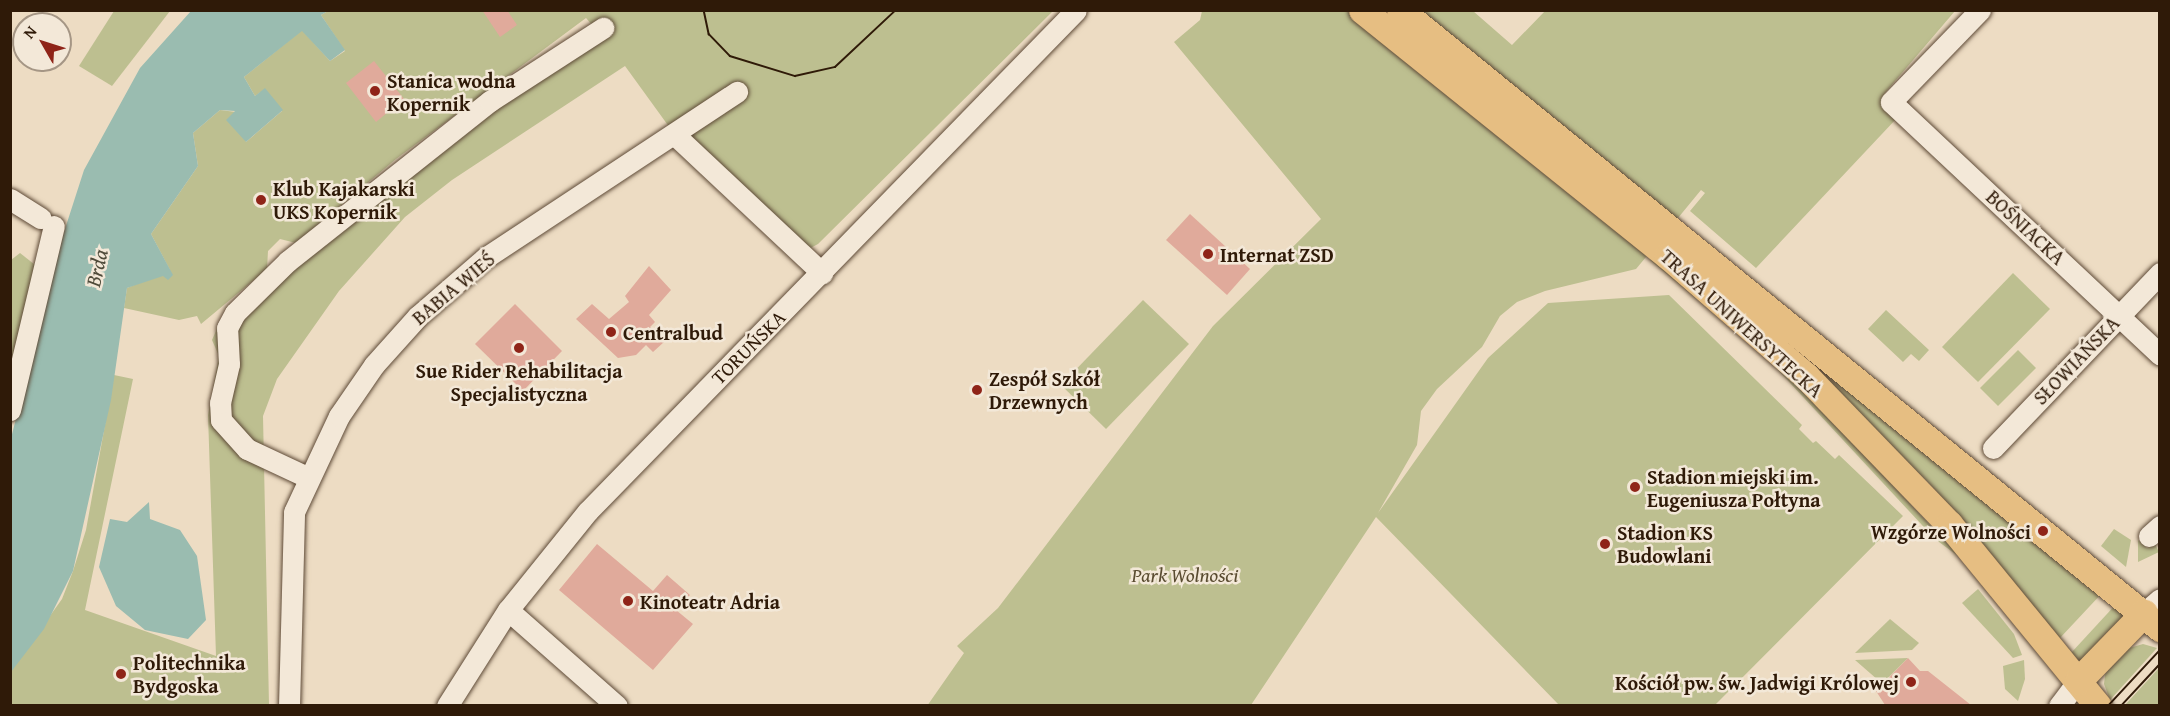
<!DOCTYPE html>
<html>
<head>
<meta charset="utf-8">
<style>
  body { margin:0 }
  #map { position:relative; width:2170px; height:716px; overflow:hidden; background:#eddcc3; font-family:"Gentium Book Plus",serif }
  div>[style] { position:absolute }
  .green>* { inset:0; background:#bdbf90 }
  .water>* { inset:0; background:#9abcb0 }
  .building>* { inset:0; background:#e0aa9b }
  .roads { filter:drop-shadow(0 0 2px #5e4a37) drop-shadow(0 0 2px #5e4a37) }
  .minor>* { height:21px; margin:-10.5px; padding:0 10.5px; transform-origin:10.5px; border-radius:10.5px; background:#f3e8d8 }
  .major>* { height:27px; margin:-13.5px; padding:0 13.5px; transform-origin:13.5px; border-radius:13.5px; background:#e6be82 }
  .tram>* { height:1.5px; margin:-0.75px; padding:0 0.75px; transform-origin:0.75px; border-radius:0.75px; background:#2f1a08 }
  .dots>* { width:16px; height:16px; translate:-50% -50%; box-sizing:border-box; border:3px solid #f3e8d8; border-radius:50% }
  span { translate:-50% -50%; white-space:nowrap; text-align:center; line-height:1.15; -webkit-text-stroke:5px #f3e8d8; paint-order:stroke }
  .poi-label { font-size:20px; color:#2f1a08; font-weight:700 }
  .left { translate:0 -50%; text-align:left }
  .right { translate:-100% -50%; text-align:right }
  .street-label { font-size:20px; color:#2f1a08 }
  .park-label { font-size:20px; color:#5a4c31; font-style:italic }
  .water-label { font-size:21px; color:#4f4b3a; font-style:italic }
  .frame { position:absolute; inset:0; border:12px solid #2f1a08; pointer-events:none }
  .north { position:absolute; left:12px; top:12px; width:60px; height:60px; box-sizing:border-box; background:#f3e8d8; border:2px solid #a59685; border-radius:50%; rotate:309deg; font-size:16px; font-weight:700; line-height:24px; text-align:center; color:#2f1a08 }
  .north::after { content:''; display:block; margin:auto; width:21px; height:27px; background:#8f2418; clip-path:polygon(50% 0,100% 100%,50% 72%,0 100%) }
</style>
</head>
<body>
<div id="map">
  <div class="green">
    <div style="clip-path:polygon(114px 11px,170px 11px,112px 86px,79px 66px)"></div>
    <div style="clip-path:polygon(328px 11px,1053px 11px,818px 244px,801px 253px,675px 135px,625px 66px,452px 180px,405px 217px,339px 291px,277px 379px,263px 416px,269px 705px,11px 705px,10px 672px,62px 599px,73px 571px,86px 530px,114px 375px,133px 379px,85px 610px,216px 656px,208px 415px,219px 356px,212px 340px,223px 315px,285px 256px,600px 34px,586px 18px,396px 159px,296px 243px,280px 239px,268px 251px,267px 269px,201px 324px,197px 316px,179px 320px,124px 308px,127px 288px,170px 270px,151px 234px,198px 166px,193px 133px,220px 110px,236px 112px,246px 142px,282px 111px,265px 89px,255px 96px,244px 77px,302px 30px,330px 61px,345px 51px,321px 15px)"></div>
    <div style="clip-path:polygon(1202px 11px,1473px 11px,1512px 45px,1545px 11px,1955px 11px,1884px 94px,1897px 118px,1756px 268px,1690px 211px,1705px 193px,1701px 190px,1664px 235px,2104px 591px,2060px 638px,1928px 482px,1661px 239px,1636px 269px,1545px 291px,1517px 302px,1500px 316px,1482px 347px,1437px 389px,1421px 411px,1417px 445px,1378px 513px,1488px 358px,1548px 303px,1669px 295px,1802px 425px,1799px 429px,1813px 443px,1816px 441px,1835px 459px,1839px 455px,1903px 516px,1715px 705px,1559px 705px,1376px 517px,1251px 705px,927px 706px,964px 653px,957px 646px,998px 608px,1213px 326px,1321px 219px,1174px 42px,1200px 20px)"></div>
    <div style="clip-path:polygon(20px 253px,39px 268px,11px 394px,11px 260px)"></div>
    <div style="clip-path:polygon(1653px 257px,1718px 309px,1818px 406px,1962px 559px,1935px 539px,1765px 356px,1650px 260px)"></div>
    <div style="clip-path:polygon(2013px 273px,2050px 309px,1978px 382px,1942px 347px)"></div>
    <div style="clip-path:polygon(1143px 300px,1189px 344px,1106px 429px,1061px 385px)"></div>
    <div style="clip-path:polygon(1886px 310px,1929px 350px,1919px 361px,1911px 354px,1903px 362px,1868px 329px)"></div>
    <div style="clip-path:polygon(2018px 350px,2036px 368px,1998px 406px,1980px 388px)"></div>
    <div style="clip-path:polygon(2114px 529px,2131px 540px,2126px 567px,2101px 546px)"></div>
    <div style="clip-path:polygon(2138px 540px,2147px 548px,2155px 544px,2159px 552px,2138px 562px)"></div>
    <div style="clip-path:polygon(1978px 589px,2014px 634px,2022px 655px,2013px 658px,1962px 603px)"></div>
    <div style="clip-path:polygon(2118px 602px,2129px 611px,2079px 663px,2071px 653px)"></div>
    <div style="clip-path:polygon(1890px 619px,1919px 643px,1912px 650px,1855px 653px)"></div>
    <div style="clip-path:polygon(2143px 644px,2157px 648px,2110px 700px,2104px 684px,2106px 668px,2126px 649px)"></div>
    <div style="clip-path:polygon(1908px 658px,1887px 679px,1886px 687px,1855px 660px)"></div>
    <div style="clip-path:polygon(2024px 660px,2025px 679px,2018px 701px,2005px 689px,2003px 666px)"></div>
    <div style="clip-path:polygon(2159px 668px,2159px 705px,2125px 705px)"></div>
  </div>
  <div class="water">
    <div style="clip-path:polygon(191px 11px,328px 11px,321px 15px,345px 50px,330px 61px,302px 31px,244px 77px,255px 96px,265px 88px,283px 110px,246px 142px,226px 120px,235px 111px,220px 110px,193px 133px,198px 166px,151px 234px,173px 275px,168px 280px,163px 276px,127px 288px,111px 400px,73px 571px,44px 629px,11px 672px,11px 438px,64px 232px,84px 170px,140px 68px)"></div>
    <div style="clip-path:polygon(149px 502px,150px 519px,180px 530px,197px 556px,206px 620px,188px 639px,145px 630px,116px 606px,99px 567px,110px 519px,127px 522px)"></div>
  </div>
  <div class="building">
    <div style="clip-path:polygon(482px 10px,507px 10px,517px 25px,500px 37px)"></div>
    <div style="clip-path:polygon(374px 61px,404px 99px,376px 122px,346px 83px)"></div>
    <div style="clip-path:polygon(1190px 214px,1250px 269px,1227px 295px,1166px 240px)"></div>
    <div style="clip-path:polygon(649px 266px,671px 290px,649px 315px,655px 322px,650px 327px,664px 342px,653px 352px,646px 345px,636px 355px,618px 358px,576px 319px,592px 304px,609px 319px,629px 302px,625px 296px)"></div>
    <div style="clip-path:polygon(515px 304px,562px 351px,523px 391px,475px 344px)"></div>
    <div style="clip-path:polygon(597px 544px,653px 591px,667px 575px,690px 595px,676px 610px,693px 624px,653px 670px,559px 590px)"></div>
    <div style="clip-path:polygon(1908px 658px,1920px 671px,1928px 671px,1971px 705px,1885px 705px,1876px 691px)"></div>
  </div>
  <div class="roads">
    <div class="minor">
      <div style="left:1980px;top:10px;width:128px;rotate:134.1deg"></div>
      <div style="left:1891px;top:102px;width:369px;rotate:43.2deg"></div>
      <div style="left:675px;top:135px;width:202px;rotate:43.2deg"></div>
      <div style="left:10px;top:199px;width:36px;rotate:32deg"></div>
      <div style="left:10px;top:410px;width:189px;rotate:-76.6deg"></div>
      <div style="left:1993px;top:448px;width:242px;rotate:-46.3deg"></div>
      <div style="left:307px;top:477px;width:66px;rotate:-155deg"></div>
      <div style="left:247px;top:449px;width:39px;rotate:-132deg"></div>
      <div style="left:221px;top:420px;width:17px;rotate:-93deg"></div>
      <div style="left:220px;top:403px;width:40px;rotate:-77deg"></div>
      <div style="left:229px;top:364px;width:36px;rotate:-93deg"></div>
      <div style="left:227px;top:328px;width:17px;rotate:-62deg"></div>
      <div style="left:235px;top:313px;width:74px;rotate:-44.5deg"></div>
      <div style="left:288px;top:261px;width:258px;rotate:-38.4deg"></div>
      <div style="left:490px;top:101px;width:135px;rotate:-32.9deg"></div>
      <div style="left:2149px;top:536px;width:15px;rotate:-42deg"></div>
      <div style="left:508px;top:610px;width:145px;rotate:41.4deg"></div>
      <div style="left:2144px;top:613px;width:21px;rotate:-41deg"></div>
      <div style="left:289px;top:706px;width:194px;rotate:-88.5deg"></div>
      <div style="left:294px;top:512px;width:106px;rotate:-64.9deg"></div>
      <div style="left:339px;top:416px;width:62px;rotate:-55.5deg"></div>
      <div style="left:374px;top:365px;width:66px;rotate:-48.1deg"></div>
      <div style="left:418px;top:316px;width:89px;rotate:-40.9deg"></div>
      <div style="left:485px;top:258px;width:302px;rotate:-33.4deg"></div>
      <div style="left:447px;top:706px;width:114px;rotate:-57.6deg"></div>
      <div style="left:508px;top:610px;width:127px;rotate:-51.1deg"></div>
      <div style="left:588px;top:511px;width:699px;rotate:-45.75deg"></div>
      <div style="left:2059px;top:706px;width:31px;rotate:-53deg"></div>
    </div>
    <div class="major">
      <div style="left:1362px;top:10px;width:393px;rotate:38.8deg"></div>
      <div style="left:1668px;top:256px;width:183px;rotate:41deg"></div>
      <div style="left:1806px;top:376px;width:206px;rotate:46deg"></div>
      <div style="left:1949px;top:524px;width:235px;rotate:50.7deg"></div>
      <div style="left:1400px;top:10px;width:980px;rotate:39.12deg"></div>
      <div style="left:2078px;top:681px;width:95px;rotate:-45.9deg"></div>
    </div>
  </div>
  <div class="tram">
    <div style="left:704px;top:10px;width:25px;rotate:78deg"></div>
    <div style="left:709px;top:34px;width:30px;rotate:46deg"></div>
    <div style="left:730px;top:56px;width:68px;rotate:17.1deg"></div>
    <div style="left:795px;top:76px;width:41px;rotate:-12.7deg"></div>
    <div style="left:835px;top:67px;width:83px;rotate:-43.1deg"></div>
    <div style="left:2108px;top:706px;width:76px;rotate:-47.1deg"></div>
    <div style="left:2121px;top:706px;width:57px;rotate:-47.1deg"></div>
  </div>
  <div class="dots">
    <div style="left:375px;top:91px;background:#8f2418"></div>
    <div style="left:261px;top:200px;background:#8f2418"></div>
    <div style="left:1208px;top:254px;background:#8f2418"></div>
    <div style="left:611px;top:332px;background:#8f2418"></div>
    <div style="left:519px;top:348px;background:#8f2418"></div>
    <div style="left:977px;top:390px;background:#8f2418"></div>
    <div style="left:1635px;top:487px;background:#8f2418"></div>
    <div style="left:2043px;top:531px;background:#8f2418"></div>
    <div style="left:1605px;top:544px;background:#8f2418"></div>
    <div style="left:628px;top:601px;background:#8f2418"></div>
    <div style="left:121px;top:674px;background:#8f2418"></div>
    <div style="left:1911px;top:682px;background:#8f2418"></div>
  </div>
  <div class="poi-label">
    <span class="left" style="left:387px;top:92px">Stanica wodna<br>Kopernik</span>
    <span class="left" style="left:273px;top:200px">Klub Kajakarski<br>UKS Kopernik</span>
    <span class="left" style="left:1220px;top:254px">Internat ZSD</span>
    <span class="left" style="left:623px;top:332px">Centralbud</span>
    <span style="left:519px;top:382px">Sue Rider Rehabilitacja<br>Specjalistyczna</span>
    <span class="left" style="left:989px;top:390px">Zespół Szkół<br>Drzewnych</span>
    <span class="left" style="left:1647px;top:488px">Stadion miejski im.<br>Eugeniusza Połtyna</span>
    <span class="right" style="left:2031px;top:531px">Wzgórze Wolności</span>
    <span class="left" style="left:1617px;top:544px">Stadion KS<br>Budowlani</span>
    <span class="left" style="left:640px;top:601px">Kinoteatr Adria</span>
    <span class="left" style="left:133px;top:674px">Politechnika<br>Bydgoska</span>
    <span class="right" style="left:1899px;top:682px">Kościół pw. św. Jadwigi Królowej</span>
  </div>
  <div class="street-label">
    <span style="left:2026px;top:227px;rotate:43deg">BOŚNIACKA</span>
    <span style="left:453px;top:288px;rotate:-40deg">BABIA WIEŚ</span>
    <span style="left:1742px;top:323px;rotate:42deg">TRASA UNIWERSYTECKA</span>
    <span style="left:748px;top:347px;rotate:-45deg">TORUŃSKA</span>
    <span style="left:2076px;top:360px;rotate:-46deg">SŁOWIAŃSKA</span>
  </div>
  <div class="park-label">
    <span style="left:1185px;top:574px">Park Wolności</span>
  </div>
  <div class="water-label">
    <span style="left:97px;top:268px;rotate:-77deg">Brda</span>
  </div>
  <div class="frame"></div>
  <div class="north">N</div>
</div>
</body>
</html>
